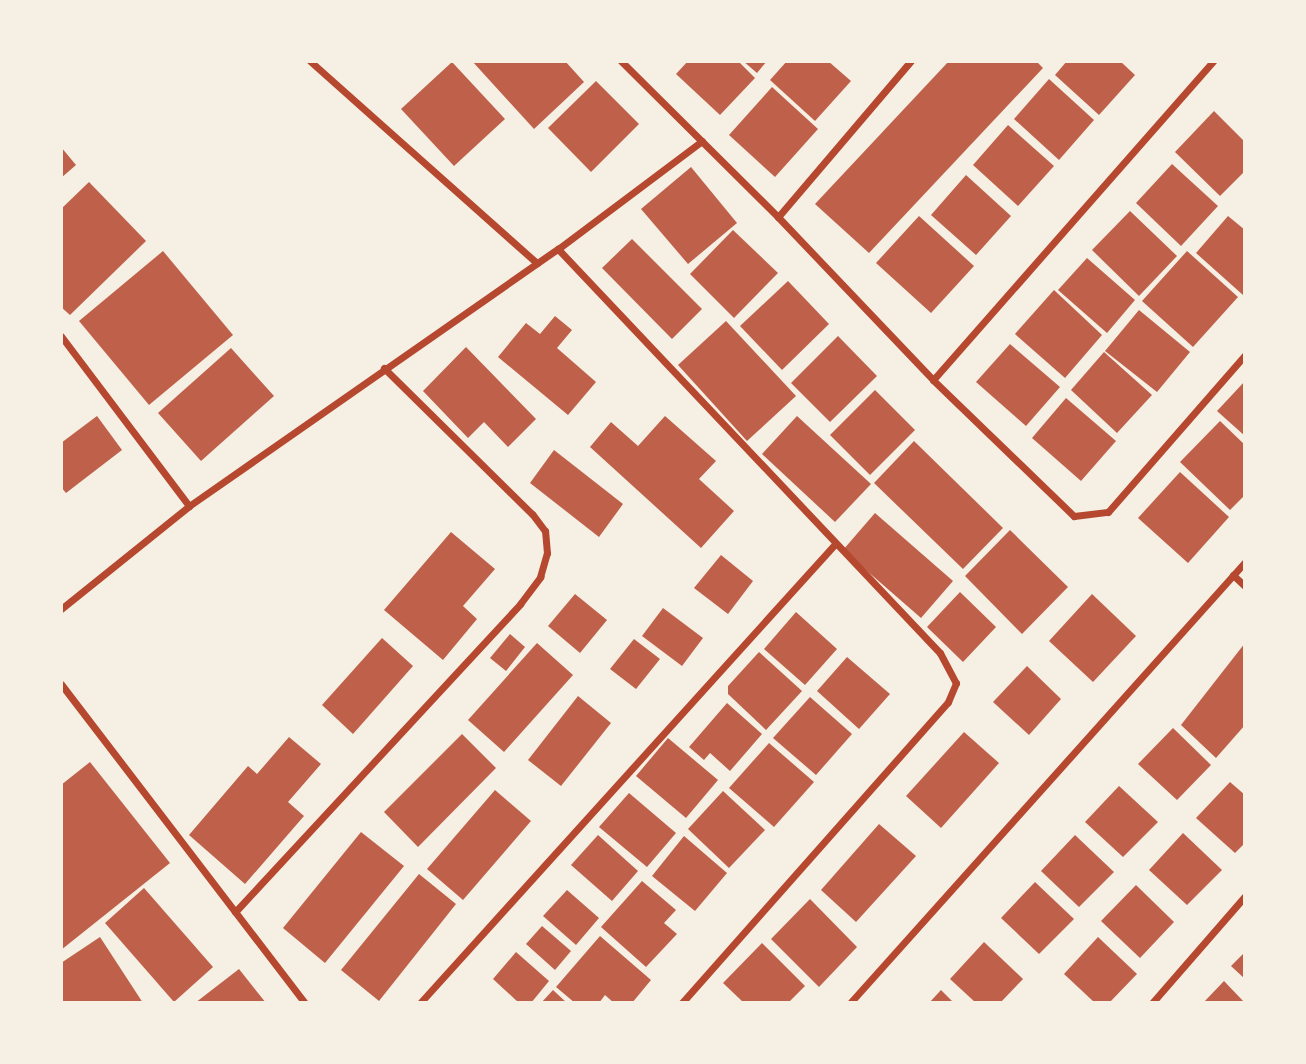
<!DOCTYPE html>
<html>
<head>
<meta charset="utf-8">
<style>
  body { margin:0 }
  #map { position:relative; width:1306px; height:1064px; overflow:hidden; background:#f6efe4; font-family:"Roboto Condensed",sans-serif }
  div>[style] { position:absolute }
  .building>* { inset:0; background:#bf614a }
  .minor>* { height:7px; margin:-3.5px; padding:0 3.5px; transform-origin:3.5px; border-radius:3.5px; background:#b5482f }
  span { translate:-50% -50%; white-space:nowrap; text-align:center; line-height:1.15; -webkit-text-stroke:5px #f6efe4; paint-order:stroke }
  .frame { position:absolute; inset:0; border:63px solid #f6efe4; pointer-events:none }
</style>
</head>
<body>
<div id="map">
  <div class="building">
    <div style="clip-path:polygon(472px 61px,565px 61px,584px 82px,534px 129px)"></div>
    <div style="clip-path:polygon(688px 61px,738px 61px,755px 78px,720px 115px,676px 74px)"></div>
    <div style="clip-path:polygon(743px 61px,767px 61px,757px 73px)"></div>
    <div style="clip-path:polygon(787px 61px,828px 61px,851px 81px,815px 121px,770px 80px)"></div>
    <div style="clip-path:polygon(949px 61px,1036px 61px,1043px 68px,869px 253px,815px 204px)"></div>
    <div style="clip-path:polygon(1067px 61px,1120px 61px,1135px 75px,1099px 115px,1055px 75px)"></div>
    <div style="clip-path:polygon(452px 62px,505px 119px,454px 166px,401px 109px)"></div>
    <div style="clip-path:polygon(1049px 79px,1094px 120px,1059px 160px,1014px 119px)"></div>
    <div style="clip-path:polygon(596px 81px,639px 124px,591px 172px,548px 128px)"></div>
    <div style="clip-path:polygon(772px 87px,818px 129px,775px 177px,729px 135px)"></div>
    <div style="clip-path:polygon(1214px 111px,1245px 142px,1245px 171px,1220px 196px,1175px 152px)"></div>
    <div style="clip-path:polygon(1008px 125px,1054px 166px,1018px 206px,973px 165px)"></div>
    <div style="clip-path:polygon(61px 147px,76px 165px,61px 178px)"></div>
    <div style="clip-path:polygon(1172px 164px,1218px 206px,1181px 246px,1136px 203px)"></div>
    <div style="clip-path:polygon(691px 167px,737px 223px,688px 264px,641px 209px)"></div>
    <div style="clip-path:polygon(966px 175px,1011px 216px,976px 255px,931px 215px)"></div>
    <div style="clip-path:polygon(89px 182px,146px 241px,70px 315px,61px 307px,61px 209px)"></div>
    <div style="clip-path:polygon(1130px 211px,1177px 256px,1139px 296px,1092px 250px)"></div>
    <div style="clip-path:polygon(919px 216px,974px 266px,931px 313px,876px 263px)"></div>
    <div style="clip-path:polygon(1228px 216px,1245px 230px,1243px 295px,1196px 253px)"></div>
    <div style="clip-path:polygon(733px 230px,778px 273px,734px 318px,690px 274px)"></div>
    <div style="clip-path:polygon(632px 239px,702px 309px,672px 339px,602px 268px)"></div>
    <div style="clip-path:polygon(163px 251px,233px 335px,149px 405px,79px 321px)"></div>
    <div style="clip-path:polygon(1187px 251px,1238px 297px,1193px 347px,1142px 301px)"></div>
    <div style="clip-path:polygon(1087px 258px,1135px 300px,1107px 333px,1058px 290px)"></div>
    <div style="clip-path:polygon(788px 281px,829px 324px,782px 370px,740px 326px)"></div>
    <div style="clip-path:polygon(1054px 290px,1102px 335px,1065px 378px,1015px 334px)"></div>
    <div style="clip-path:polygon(1139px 310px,1190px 352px,1157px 392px,1105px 351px)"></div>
    <div style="clip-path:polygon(555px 316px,572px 330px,557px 348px,596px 382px,568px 415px,498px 357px,526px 323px,540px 334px)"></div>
    <div style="clip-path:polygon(726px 321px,796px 396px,747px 441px,678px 365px)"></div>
    <div style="clip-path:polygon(838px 336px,877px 376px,830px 422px,791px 383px)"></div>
    <div style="clip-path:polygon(1010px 344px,1060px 387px,1026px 426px,976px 382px)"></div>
    <div style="clip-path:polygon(466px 347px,536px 419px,508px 447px,484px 422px,468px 438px,423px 391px)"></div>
    <div style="clip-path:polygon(231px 348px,274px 396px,201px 461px,158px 413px)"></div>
    <div style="clip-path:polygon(1104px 352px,1152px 395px,1117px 433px,1071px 390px)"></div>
    <div style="clip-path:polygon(1245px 381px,1245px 436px,1217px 411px)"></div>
    <div style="clip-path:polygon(875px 390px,915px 430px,870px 475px,830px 435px)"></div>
    <div style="clip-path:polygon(1066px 398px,1116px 441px,1081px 481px,1032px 438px)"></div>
    <div style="clip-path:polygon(97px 416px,122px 450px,66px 493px,61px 487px,61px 443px)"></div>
    <div style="clip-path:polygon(665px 416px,716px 461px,699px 479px,734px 511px,701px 548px,590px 447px,611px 422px,638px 446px)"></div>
    <div style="clip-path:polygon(797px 416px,871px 484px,835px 522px,762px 454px)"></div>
    <div style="clip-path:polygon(1220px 421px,1245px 445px,1245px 495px,1230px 510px,1180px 462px)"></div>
    <div style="clip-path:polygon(914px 441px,1003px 528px,963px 569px,874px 483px)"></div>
    <div style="clip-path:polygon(554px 450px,623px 504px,599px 537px,530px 483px)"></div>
    <div style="clip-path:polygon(1180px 472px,1229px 517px,1188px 563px,1138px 518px)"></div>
    <div style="clip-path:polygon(875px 513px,953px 581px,921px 618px,843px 550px)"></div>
    <div style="clip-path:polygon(1010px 530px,1068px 587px,1022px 634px,965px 576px)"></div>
    <div style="clip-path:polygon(451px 532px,495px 569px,463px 606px,477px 619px,443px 660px,384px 610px)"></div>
    <div style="clip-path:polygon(721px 555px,753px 581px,728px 614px,694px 588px)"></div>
    <div style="clip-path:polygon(960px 592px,996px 627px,963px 662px,927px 627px)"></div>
    <div style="clip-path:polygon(575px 594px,607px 620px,580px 653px,548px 626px)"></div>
    <div style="clip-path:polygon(1092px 594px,1136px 636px,1093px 682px,1049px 641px)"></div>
    <div style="clip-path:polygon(663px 608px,703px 638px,682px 666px,642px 636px)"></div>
    <div style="clip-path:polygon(796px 612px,837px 649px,805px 685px,764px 649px)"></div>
    <div style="clip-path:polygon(510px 634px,525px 647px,506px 671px,490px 658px)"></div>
    <div style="clip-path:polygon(382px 638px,413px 666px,353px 734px,322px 705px)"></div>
    <div style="clip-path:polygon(634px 639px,660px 659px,636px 689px,610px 669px)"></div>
    <div style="clip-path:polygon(537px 643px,573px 675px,504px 752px,468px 720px)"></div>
    <div style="clip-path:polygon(1245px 643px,1245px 725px,1216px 758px,1181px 725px)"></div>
    <div style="clip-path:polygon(759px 652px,802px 691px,766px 730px,728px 694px,728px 686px)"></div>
    <div style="clip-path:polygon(847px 657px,890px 694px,859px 729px,817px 691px)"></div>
    <div style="clip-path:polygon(1027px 666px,1061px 699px,1029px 735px,993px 702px)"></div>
    <div style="clip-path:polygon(578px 696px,611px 723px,561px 786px,528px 760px)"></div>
    <div style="clip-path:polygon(810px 697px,852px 734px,816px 775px,773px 738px)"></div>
    <div style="clip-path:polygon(727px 703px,762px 734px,730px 771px,710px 753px,704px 760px,689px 747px)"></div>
    <div style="clip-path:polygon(1173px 728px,1211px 765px,1177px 800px,1138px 764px)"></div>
    <div style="clip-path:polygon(964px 732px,999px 763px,941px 828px,906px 796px)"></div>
    <div style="clip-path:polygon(462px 734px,496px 768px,418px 847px,384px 812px)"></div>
    <div style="clip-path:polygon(289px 737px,321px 764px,288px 802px,304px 816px,245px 884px,189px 835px,248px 766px,257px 774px)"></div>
    <div style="clip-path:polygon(668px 738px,718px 780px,686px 818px,636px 776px)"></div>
    <div style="clip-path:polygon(769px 743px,814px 782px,774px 827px,729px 788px)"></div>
    <div style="clip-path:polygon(90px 762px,170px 863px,61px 950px,61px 785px)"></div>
    <div style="clip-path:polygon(1230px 782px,1245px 795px,1245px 843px,1235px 853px,1196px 818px)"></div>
    <div style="clip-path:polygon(1119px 786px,1158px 822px,1123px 857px,1085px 822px)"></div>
    <div style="clip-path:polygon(495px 790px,531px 821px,463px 900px,427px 869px)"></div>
    <div style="clip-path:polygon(723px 791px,765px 830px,729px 868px,688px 829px)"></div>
    <div style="clip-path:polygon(629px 793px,676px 833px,647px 867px,599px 827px)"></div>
    <div style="clip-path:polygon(879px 824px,916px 856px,856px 922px,821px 890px)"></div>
    <div style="clip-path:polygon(361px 832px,404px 866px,325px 963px,283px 928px)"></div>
    <div style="clip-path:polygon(1183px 833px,1222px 870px,1187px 905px,1149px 870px)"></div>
    <div style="clip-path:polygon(598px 835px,638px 871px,612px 901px,571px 865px)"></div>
    <div style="clip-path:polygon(1075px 835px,1114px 872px,1079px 907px,1041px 871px)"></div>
    <div style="clip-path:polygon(684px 836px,727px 873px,695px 911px,652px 876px)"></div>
    <div style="clip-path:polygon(419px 874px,456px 904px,379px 1001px,341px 970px)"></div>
    <div style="clip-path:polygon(642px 881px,676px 910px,664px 923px,677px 934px,646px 967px,601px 927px)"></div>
    <div style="clip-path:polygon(1035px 882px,1074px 919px,1039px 954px,1001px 918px)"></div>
    <div style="clip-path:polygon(1136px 885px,1174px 922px,1140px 958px,1101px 921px)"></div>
    <div style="clip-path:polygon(144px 888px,213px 967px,174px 1002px,105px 923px)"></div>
    <div style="clip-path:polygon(567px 890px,599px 918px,576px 945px,543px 916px)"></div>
    <div style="clip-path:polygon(810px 899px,857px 947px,819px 987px,771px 939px)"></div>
    <div style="clip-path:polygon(542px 926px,571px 951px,555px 970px,526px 944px)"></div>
    <div style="clip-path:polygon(600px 936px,651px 980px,632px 1003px,614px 1003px,605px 995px,599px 1003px,575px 1003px,556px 987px)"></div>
    <div style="clip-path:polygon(100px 937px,143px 1003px,61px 1001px,61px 963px)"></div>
    <div style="clip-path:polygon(1098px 937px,1137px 974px,1109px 1003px,1095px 1003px,1064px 974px)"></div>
    <div style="clip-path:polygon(984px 942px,1023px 979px,1000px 1003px,976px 1003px,950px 979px)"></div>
    <div style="clip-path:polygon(762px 943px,805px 986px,788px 1003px,744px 1003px,723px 983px)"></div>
    <div style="clip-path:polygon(516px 952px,549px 981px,531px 1003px,519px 1003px,493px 979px)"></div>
    <div style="clip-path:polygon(1245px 952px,1245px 979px,1231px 966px)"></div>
    <div style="clip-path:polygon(239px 969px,266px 1003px,195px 1003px)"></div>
    <div style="clip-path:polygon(1224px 981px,1245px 1003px,1203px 1003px)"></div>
    <div style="clip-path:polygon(553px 990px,567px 1003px,541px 1003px)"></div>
    <div style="clip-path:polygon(941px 990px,954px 1003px,929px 1003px)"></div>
  </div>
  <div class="minor">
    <div style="left:310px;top:61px;width:304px;rotate:41.7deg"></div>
    <div style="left:621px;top:61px;width:221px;rotate:44.8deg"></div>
    <div style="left:778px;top:217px;width:225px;rotate:46.4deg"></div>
    <div style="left:933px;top:380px;width:196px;rotate:44deg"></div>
    <div style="left:1074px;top:516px;width:34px;rotate:-7deg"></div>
    <div style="left:1108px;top:512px;width:208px;rotate:-48.9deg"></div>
    <div style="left:778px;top:217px;width:205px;rotate:-49.6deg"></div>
    <div style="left:558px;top:249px;width:556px;rotate:46.6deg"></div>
    <div style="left:940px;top:653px;width:34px;rotate:62deg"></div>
    <div style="left:956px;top:683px;width:21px;rotate:113deg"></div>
    <div style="left:948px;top:702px;width:402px;rotate:131.5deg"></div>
    <div style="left:61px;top:336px;width:213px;rotate:53deg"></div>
    <div style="left:933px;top:380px;width:424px;rotate:-48.7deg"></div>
    <div style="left:1233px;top:575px;width:16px;rotate:43deg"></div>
    <div style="left:61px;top:609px;width:164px;rotate:-38.8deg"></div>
    <div style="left:189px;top:506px;width:450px;rotate:-34.9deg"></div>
    <div style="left:558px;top:249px;width:180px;rotate:-36.9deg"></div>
    <div style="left:61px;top:684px;width:402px;rotate:52.6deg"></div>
    <div style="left:235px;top:912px;width:420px;rotate:-47.2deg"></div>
    <div style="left:520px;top:604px;width:34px;rotate:-53deg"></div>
    <div style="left:540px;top:577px;width:25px;rotate:-74deg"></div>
    <div style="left:547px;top:553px;width:22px;rotate:-95deg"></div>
    <div style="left:545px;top:531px;width:21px;rotate:-127deg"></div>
    <div style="left:532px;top:514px;width:208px;rotate:-135.4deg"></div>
    <div style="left:420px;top:1003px;width:619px;rotate:-47.88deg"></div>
    <div style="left:850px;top:1003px;width:592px;rotate:-48.15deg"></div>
    <div style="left:1152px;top:1003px;width:142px;rotate:-49deg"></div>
  </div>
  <div class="frame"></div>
</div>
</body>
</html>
